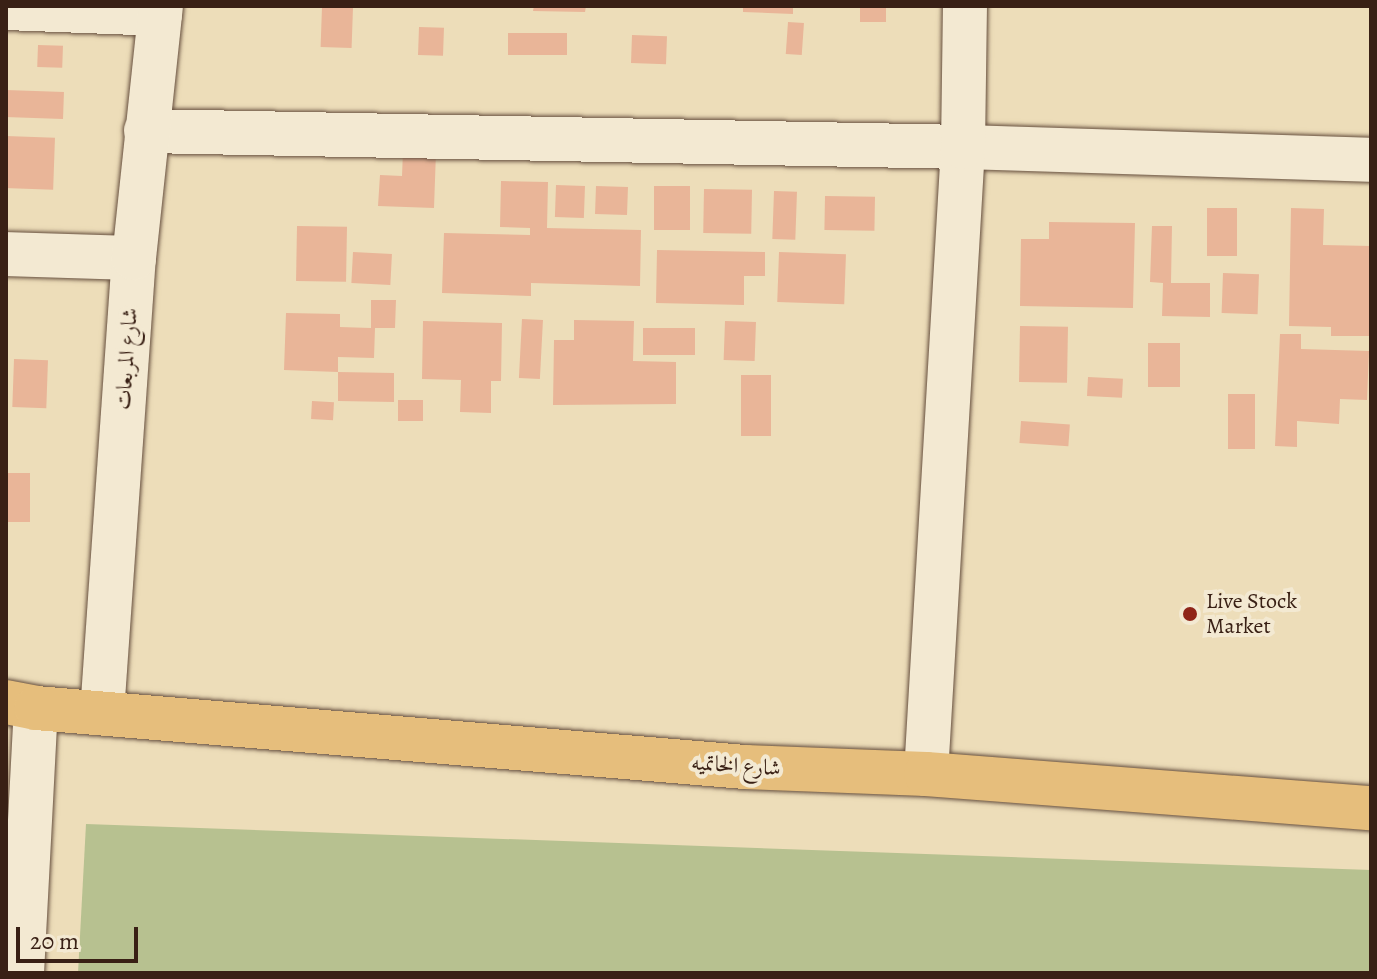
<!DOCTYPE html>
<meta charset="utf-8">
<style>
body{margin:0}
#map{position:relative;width:1377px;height:979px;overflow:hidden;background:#edddb9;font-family:Alegreya,Amiri,serif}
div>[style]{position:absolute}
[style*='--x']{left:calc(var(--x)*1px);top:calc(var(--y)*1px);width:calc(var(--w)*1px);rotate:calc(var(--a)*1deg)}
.green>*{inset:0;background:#b7c190}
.building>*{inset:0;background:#e9b598;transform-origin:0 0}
.roads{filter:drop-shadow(0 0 2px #664f3e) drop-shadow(0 0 2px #664f3e)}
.minor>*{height:44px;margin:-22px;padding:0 22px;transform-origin:22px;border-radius:22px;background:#f3e9d2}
.major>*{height:44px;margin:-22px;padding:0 22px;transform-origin:22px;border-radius:22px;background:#e6be7c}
.dots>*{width:22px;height:22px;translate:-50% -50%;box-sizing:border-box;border:4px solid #f3e9d2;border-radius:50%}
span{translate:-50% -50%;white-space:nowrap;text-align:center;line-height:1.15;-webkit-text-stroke:8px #f3e9d2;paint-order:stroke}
.street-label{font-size:22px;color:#392015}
.poi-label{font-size:22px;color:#392015}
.left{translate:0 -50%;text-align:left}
.frame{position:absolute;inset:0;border:8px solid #392015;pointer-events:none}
.scale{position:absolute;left:16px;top:927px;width:122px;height:36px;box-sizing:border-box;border:4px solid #392015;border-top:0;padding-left:10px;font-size:24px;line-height:28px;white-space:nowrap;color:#392015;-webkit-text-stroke:6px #f3e9d2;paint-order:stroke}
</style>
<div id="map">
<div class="green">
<i style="clip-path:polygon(86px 824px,1371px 870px,1371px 973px,78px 973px)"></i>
</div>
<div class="building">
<i style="clip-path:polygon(534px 6px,586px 6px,585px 12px,533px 11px)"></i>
<i style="clip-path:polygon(743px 6px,793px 6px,793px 14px,743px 12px)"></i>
<i style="left:860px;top:6px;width:26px;height:16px"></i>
<i style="left:322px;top:7px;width:31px;height:40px;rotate:2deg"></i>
<i style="left:788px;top:22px;width:16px;height:32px;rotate:4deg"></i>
<i style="left:419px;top:27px;width:25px;height:28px;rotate:2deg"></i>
<i style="left:508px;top:33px;width:59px;height:22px"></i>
<i style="left:632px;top:35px;width:35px;height:28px;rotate:2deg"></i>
<i style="left:38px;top:45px;width:25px;height:22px;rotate:2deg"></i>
<i style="left:6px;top:90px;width:58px;height:27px;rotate:2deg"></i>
<i style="left:6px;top:136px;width:49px;height:52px;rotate:2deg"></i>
<i style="clip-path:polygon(403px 151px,436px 152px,434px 208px,378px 206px,380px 175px,402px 176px)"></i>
<i style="clip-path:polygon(501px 181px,548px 182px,547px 228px,641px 230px,640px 286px,531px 283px,531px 296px,442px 293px,444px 233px,530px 235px,530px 228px,500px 227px)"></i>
<i style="left:556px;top:185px;width:29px;height:32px;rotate:2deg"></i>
<i style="left:596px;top:186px;width:32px;height:28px;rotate:2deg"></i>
<i style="left:654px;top:186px;width:36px;height:44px"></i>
<i style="left:704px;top:189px;width:48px;height:44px;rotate:1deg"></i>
<i style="left:774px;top:191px;width:23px;height:48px;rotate:2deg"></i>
<i style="left:825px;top:196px;width:50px;height:34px;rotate:1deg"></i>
<i style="left:1207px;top:208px;width:30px;height:48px"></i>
<i style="clip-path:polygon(1291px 208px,1324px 209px,1323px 245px,1371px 246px,1371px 336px,1331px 336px,1331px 327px,1289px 326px)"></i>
<i style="clip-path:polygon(1049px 222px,1135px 223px,1133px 308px,1020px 306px,1021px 239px,1049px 239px)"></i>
<i style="left:297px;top:226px;width:50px;height:55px;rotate:1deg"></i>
<i style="clip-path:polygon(1152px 226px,1172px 226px,1171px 283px,1210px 283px,1210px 317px,1162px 316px,1163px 283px,1150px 282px)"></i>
<i style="clip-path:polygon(657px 250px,765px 252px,765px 276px,744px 276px,744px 305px,656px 303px)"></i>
<i style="left:353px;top:252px;width:39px;height:31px;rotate:3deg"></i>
<i style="left:779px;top:252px;width:67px;height:50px;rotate:2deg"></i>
<i style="left:1223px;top:273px;width:36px;height:40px;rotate:2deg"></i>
<i style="clip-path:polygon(371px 300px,396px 300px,395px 328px,375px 328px,374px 358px,338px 357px,338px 372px,394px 373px,394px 402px,338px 401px,338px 372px,284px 370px,286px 313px,340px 314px,340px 327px,371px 328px)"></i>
<i style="left:522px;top:319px;width:21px;height:59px;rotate:3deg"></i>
<i style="clip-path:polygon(574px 320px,634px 321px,633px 361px,676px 362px,676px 404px,553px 405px,554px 340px,574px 340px)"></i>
<i style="clip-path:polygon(423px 321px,502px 323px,501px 381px,491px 381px,491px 413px,460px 412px,461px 380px,422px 379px)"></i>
<i style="left:725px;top:321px;width:31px;height:39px;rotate:2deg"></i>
<i style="left:1020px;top:326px;width:48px;height:56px;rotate:1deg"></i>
<i style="left:643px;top:328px;width:52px;height:27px"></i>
<i style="clip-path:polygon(1280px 334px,1301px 334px,1301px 349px,1369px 351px,1367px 400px,1340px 399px,1339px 424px,1297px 421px,1297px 447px,1275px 446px)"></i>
<i style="left:1148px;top:343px;width:32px;height:44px"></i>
<i style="left:14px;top:359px;width:34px;height:48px;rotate:2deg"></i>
<i style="left:741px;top:375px;width:30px;height:61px"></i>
<i style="left:1088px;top:377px;width:35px;height:19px;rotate:3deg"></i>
<i style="left:1228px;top:394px;width:27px;height:55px"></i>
<i style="left:398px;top:400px;width:25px;height:21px"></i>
<i style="left:312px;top:401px;width:22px;height:18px;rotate:3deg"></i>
<i style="left:1021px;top:421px;width:49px;height:22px;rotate:4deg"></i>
<i style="left:6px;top:473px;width:24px;height:49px"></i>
</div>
<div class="roads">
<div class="minor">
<i style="--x:6;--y:8;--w:154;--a:2.2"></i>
<i style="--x:146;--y:131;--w:817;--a:1.12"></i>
<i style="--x:963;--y:147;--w:408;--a:1.8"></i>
<i style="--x:6;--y:254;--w:128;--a:1.8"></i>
<i style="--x:102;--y:713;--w:456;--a:-86"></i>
<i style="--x:134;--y:258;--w:253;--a:-83.9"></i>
<i style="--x:926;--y:774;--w:628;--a:-86.62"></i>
<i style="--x:963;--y:147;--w:141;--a:-89.2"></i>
<i style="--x:22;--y:973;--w:265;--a:-87"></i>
</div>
<div class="major">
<i style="--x:6;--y:702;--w:31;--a:11"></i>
<i style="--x:36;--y:708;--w:711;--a:4.76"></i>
<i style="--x:745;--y:767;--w:181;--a:2.2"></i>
<i style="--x:926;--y:774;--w:446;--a:4.4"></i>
</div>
</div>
<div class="dots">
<i style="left:1190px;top:614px;background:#8f2418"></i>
</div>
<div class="street-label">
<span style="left:127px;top:359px;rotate:-86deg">شارع المربعات</span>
<span style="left:736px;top:766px;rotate:4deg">شارع الخاتميه</span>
</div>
<div class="poi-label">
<span class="left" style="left:1206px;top:614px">Live Stock<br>Market</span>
</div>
<div class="frame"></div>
<div class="scale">20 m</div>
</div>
